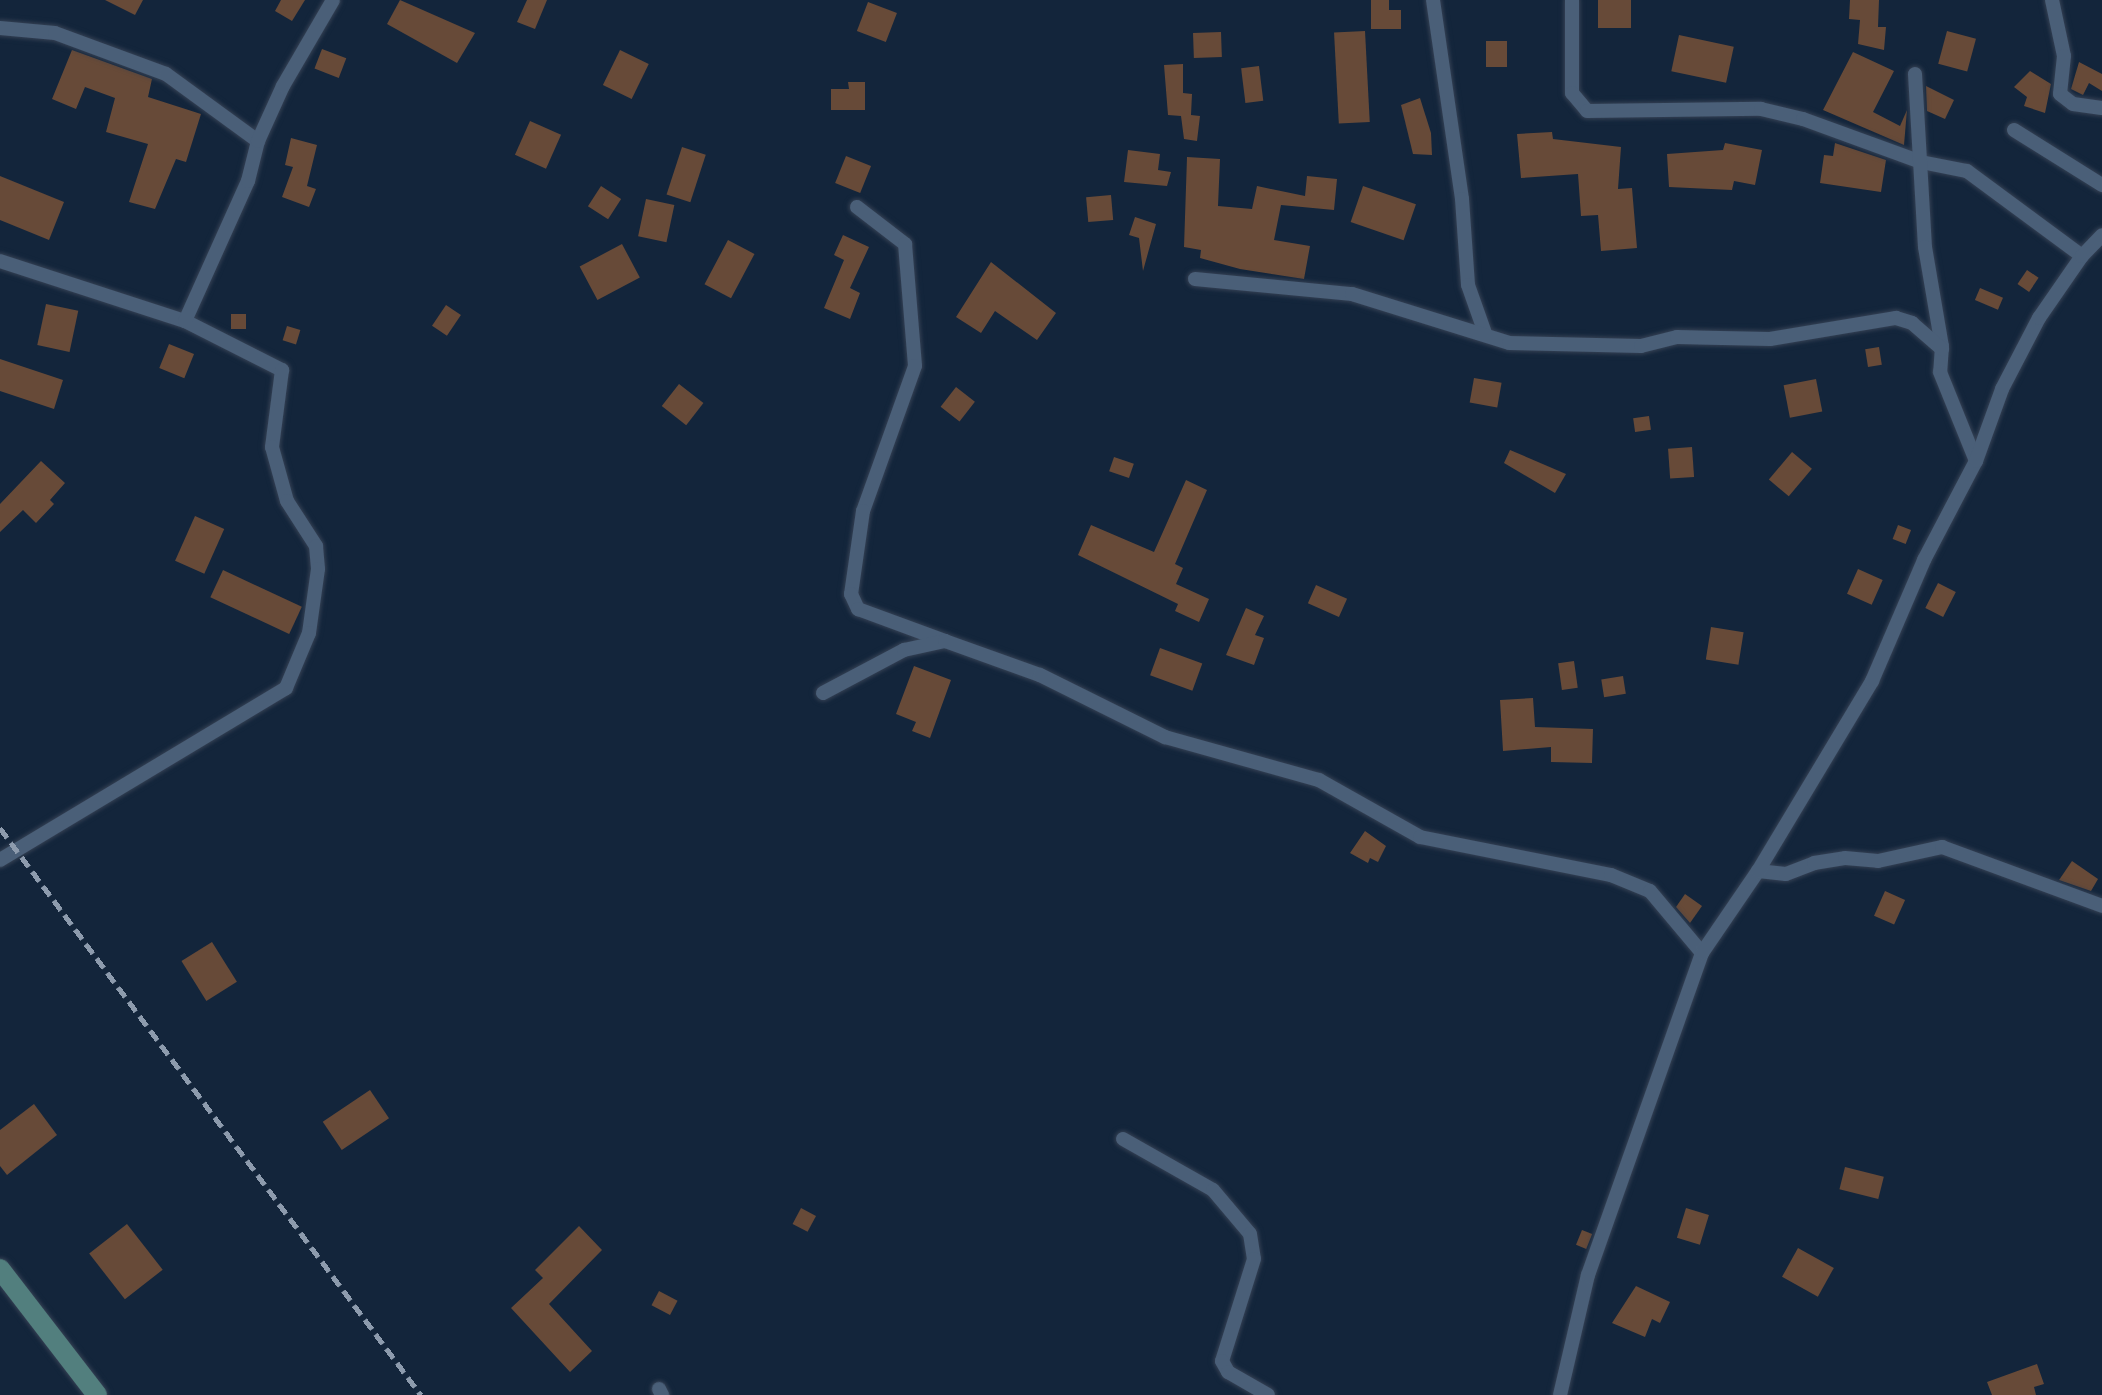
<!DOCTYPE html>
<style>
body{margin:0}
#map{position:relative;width:2102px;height:1395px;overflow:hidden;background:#13253b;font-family:"Fira Sans",sans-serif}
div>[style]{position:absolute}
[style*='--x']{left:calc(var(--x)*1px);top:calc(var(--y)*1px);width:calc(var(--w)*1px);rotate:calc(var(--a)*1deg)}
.building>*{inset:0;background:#674a38;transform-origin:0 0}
.roads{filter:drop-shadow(0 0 2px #354154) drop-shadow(0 0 2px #354154)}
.minor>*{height:14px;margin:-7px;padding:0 7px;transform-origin:7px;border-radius:7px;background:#4a5f78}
.secondary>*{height:20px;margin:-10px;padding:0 10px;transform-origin:10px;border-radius:10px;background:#527f7e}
.rail>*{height:5px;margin-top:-2.5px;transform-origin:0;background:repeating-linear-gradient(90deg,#8d9bad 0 12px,transparent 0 18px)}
span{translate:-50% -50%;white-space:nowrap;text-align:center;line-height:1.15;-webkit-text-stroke:7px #13253b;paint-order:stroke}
</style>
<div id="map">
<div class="building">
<i style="clip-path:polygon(105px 0,143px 0,135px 15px)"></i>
<i style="clip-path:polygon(281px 0,305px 0,292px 21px,275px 11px)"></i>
<i style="clip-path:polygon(400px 0,475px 33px,457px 63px,387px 24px)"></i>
<i style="clip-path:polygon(527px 0,547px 0,535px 29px,517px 22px)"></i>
<i style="clip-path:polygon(1371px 0,1389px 0,1389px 10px,1401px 10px,1401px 29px,1371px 29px)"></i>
<i style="left:1598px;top:0;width:33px;height:28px"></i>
<i style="clip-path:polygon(1850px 0,1879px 0,1878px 27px,1886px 27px,1884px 50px,1858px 44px,1860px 20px,1849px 19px)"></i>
<i style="left:868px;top:2px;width:31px;height:31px;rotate:21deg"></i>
<i style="left:1365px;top:31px;width:91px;height:31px;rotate:87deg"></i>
<i style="left:1947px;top:31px;width:30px;height:34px;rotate:15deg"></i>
<i style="left:1221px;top:32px;width:25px;height:28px;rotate:88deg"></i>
<i style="left:1679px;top:35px;width:56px;height:37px;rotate:12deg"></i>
<i style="left:1486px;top:41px;width:21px;height:26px"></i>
<i style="left:322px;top:49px;width:26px;height:21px;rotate:21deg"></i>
<i style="clip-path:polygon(72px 50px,152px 79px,148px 97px,201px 114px,186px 162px,176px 159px,155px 209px,129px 202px,148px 144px,106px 132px,115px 98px,85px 87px,76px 109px,52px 99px)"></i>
<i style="left:620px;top:50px;width:32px;height:39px;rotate:26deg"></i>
<i style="clip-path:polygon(1853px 52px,1894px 71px,1873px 112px,1900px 126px,1907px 110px,1904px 145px,1823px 110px)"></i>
<i style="clip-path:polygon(2079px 62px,2102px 74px,2102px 91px,2089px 83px,2083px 95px,2071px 89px)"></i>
<i style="clip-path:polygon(1183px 64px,1183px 93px,1192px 94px,1191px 115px,1200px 116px,1197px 141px,1184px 139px,1181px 116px,1168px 115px,1164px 65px)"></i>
<i style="left:1259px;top:66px;width:35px;height:18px;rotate:83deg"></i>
<i style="clip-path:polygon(2030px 71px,2051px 84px,2045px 113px,2024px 106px,2027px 97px,2014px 87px)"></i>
<i style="clip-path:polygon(848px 82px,865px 82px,865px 110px,831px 110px,831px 89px,849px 89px)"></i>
<i style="clip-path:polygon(1926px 86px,1954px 100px,1945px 119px,1927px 111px)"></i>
<i style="clip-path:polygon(1420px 98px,1431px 133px,1432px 155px,1413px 154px,1401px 105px)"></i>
<i style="left:530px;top:121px;width:34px;height:37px;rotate:24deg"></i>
<i style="clip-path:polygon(1552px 132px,1553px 139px,1621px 147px,1618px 189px,1632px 188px,1637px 248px,1601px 251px,1598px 215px,1581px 216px,1578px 174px,1521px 178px,1517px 134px)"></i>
<i style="clip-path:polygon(291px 138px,317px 145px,307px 186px,316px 189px,309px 207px,282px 197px,293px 167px,285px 165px)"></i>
<i style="clip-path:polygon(1725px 143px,1762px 150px,1755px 185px,1734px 181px,1732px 190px,1669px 187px,1667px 154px,1723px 150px)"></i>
<i style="clip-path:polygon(1835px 143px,1886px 160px,1881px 192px,1820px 183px,1824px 155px,1833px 156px)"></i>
<i style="left:682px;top:147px;width:25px;height:50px;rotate:18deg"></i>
<i style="clip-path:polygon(1128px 150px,1160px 154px,1158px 170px,1171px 172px,1167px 186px,1124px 182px)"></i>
<i style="left:846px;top:156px;width:27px;height:29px;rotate:22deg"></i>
<i style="clip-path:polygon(1187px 157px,1220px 159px,1218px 206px,1252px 209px,1257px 186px,1305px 196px,1307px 176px,1337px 179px,1334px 210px,1281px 205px,1274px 240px,1310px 246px,1304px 279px,1240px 269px,1200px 258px,1201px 250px,1184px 247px)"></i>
<i style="clip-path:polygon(0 176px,64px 202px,49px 240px,0 220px)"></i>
<i style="left:601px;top:186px;width:24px;height:24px;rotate:33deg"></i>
<i style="left:1363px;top:186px;width:56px;height:38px;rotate:19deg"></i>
<i style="left:1111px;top:195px;width:25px;height:25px;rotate:85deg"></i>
<i style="left:646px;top:199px;width:29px;height:38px;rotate:12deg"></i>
<i style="clip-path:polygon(1135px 217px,1156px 224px,1143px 271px,1139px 238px,1129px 235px)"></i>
<i style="clip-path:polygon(843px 235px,869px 247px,850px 288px,860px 293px,850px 319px,824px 308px,844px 260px,834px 255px)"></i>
<i style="left:728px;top:240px;width:30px;height:50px;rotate:28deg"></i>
<i style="left:622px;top:244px;width:38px;height:48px;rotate:62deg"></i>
<i style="clip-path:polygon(991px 262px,1056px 313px,1037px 340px,995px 311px,981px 333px,956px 317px)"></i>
<i style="left:2027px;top:270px;width:14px;height:17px;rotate:34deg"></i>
<i style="left:1980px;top:288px;width:25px;height:13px;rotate:23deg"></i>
<i style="left:46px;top:304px;width:33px;height:42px;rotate:12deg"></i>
<i style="left:446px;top:305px;width:18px;height:25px;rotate:34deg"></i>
<i style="left:231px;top:314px;width:15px;height:15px"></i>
<i style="left:287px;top:326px;width:14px;height:15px;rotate:17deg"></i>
<i style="left:169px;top:344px;width:27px;height:26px;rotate:22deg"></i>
<i style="left:1879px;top:347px;width:18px;height:14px;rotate:81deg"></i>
<i style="clip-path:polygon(0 359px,63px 380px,54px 409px,0 391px)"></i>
<i style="left:1474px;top:378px;width:28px;height:25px;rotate:10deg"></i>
<i style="left:1816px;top:379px;width:33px;height:33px;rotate:79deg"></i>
<i style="left:679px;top:384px;width:31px;height:28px;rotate:38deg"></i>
<i style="left:956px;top:387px;width:24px;height:25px;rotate:38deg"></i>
<i style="left:1649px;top:416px;width:14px;height:16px;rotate:82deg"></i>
<i style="left:1692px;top:447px;width:30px;height:24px;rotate:86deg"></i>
<i style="clip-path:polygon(1510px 450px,1566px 474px,1555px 493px,1504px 463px)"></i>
<i style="left:1792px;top:452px;width:26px;height:36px;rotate:40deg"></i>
<i style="left:1114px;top:457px;width:21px;height:15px;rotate:19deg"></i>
<i style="clip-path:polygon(41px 461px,65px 483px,50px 500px,54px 504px,36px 523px,23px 510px,0 532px,0 504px)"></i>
<i style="clip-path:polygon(1186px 480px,1207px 490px,1175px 564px,1183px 568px,1176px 584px,1209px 599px,1199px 622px,1175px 611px,1178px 604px,1078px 555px,1091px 525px,1154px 552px)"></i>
<i style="left:195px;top:516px;width:32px;height:49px;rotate:24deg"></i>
<i style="left:1898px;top:525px;width:14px;height:15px;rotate:21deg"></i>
<i style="left:1858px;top:569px;width:27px;height:27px;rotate:24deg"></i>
<i style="left:223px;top:570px;width:87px;height:30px;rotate:25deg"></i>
<i style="left:1938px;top:583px;width:20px;height:28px;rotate:27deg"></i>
<i style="left:1316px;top:585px;width:34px;height:20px;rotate:24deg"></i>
<i style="clip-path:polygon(1246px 608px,1264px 616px,1255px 635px,1264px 638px,1254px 665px,1226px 655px)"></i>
<i style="left:1711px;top:627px;width:33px;height:33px;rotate:9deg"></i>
<i style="left:1160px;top:648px;width:45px;height:29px;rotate:20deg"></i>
<i style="left:1574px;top:661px;width:27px;height:16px;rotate:82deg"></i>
<i style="clip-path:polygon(914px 666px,951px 680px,930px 738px,912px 731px,916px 722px,896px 714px)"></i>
<i style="left:1623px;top:676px;width:18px;height:22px;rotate:81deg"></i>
<i style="clip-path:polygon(1533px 698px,1535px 727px,1593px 729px,1592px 763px,1551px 762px,1551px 747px,1503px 751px,1500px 700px)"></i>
<i style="clip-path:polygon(1365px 831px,1386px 846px,1378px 862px,1370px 858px,1368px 863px,1350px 853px)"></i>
<i style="clip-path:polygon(2072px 861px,2098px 879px,2091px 891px,2059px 880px)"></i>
<i style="left:1885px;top:891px;width:22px;height:27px;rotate:24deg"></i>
<i style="clip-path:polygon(1685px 894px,1702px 906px,1690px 923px,1676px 907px)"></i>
<i style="left:212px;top:942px;width:47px;height:36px;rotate:58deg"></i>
<i style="left:370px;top:1090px;width:34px;height:57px;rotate:56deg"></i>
<i style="clip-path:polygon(34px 1104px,57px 1135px,7px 1175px,0 1166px,0 1130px)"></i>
<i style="left:1845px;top:1167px;width:40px;height:23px;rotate:14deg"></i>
<i style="left:801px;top:1208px;width:17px;height:18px;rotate:28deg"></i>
<i style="left:1686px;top:1208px;width:24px;height:31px;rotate:17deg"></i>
<i style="left:127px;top:1224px;width:58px;height:48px;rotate:52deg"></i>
<i style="clip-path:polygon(579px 1226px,602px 1250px,549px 1304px,592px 1351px,570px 1372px,511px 1308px,543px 1278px,535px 1270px)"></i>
<i style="left:1582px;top:1230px;width:11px;height:16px;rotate:22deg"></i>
<i style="left:1798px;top:1248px;width:41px;height:33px;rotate:29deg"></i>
<i style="clip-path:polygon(1636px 1286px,1670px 1302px,1660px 1323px,1652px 1319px,1645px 1337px,1612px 1323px)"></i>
<i style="left:659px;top:1291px;width:21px;height:16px;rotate:28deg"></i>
<i style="clip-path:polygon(2037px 1364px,2044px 1384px,2034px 1387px,2036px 1395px,1992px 1395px,1987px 1382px)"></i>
</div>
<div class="roads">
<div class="minor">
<i style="--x:1433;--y:0;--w:201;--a:81.7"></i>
<i style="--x:1462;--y:199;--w:86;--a:86"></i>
<i style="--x:1468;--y:285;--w:51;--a:70.5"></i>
<i style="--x:1572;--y:0;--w:93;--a:90"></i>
<i style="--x:1572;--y:93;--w:23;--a:50"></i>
<i style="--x:1587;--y:111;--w:174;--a:-0.7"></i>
<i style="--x:1761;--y:109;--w:43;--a:13.4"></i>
<i style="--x:1803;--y:119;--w:126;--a:20"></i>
<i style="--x:1921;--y:162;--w:47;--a:11.1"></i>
<i style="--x:1967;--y:171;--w:143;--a:36.5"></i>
<i style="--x:2052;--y:0;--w:57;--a:77.9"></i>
<i style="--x:2064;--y:56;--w:38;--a:96"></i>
<i style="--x:2060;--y:94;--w:16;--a:38"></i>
<i style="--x:2073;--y:104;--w:29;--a:8"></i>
<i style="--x:0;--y:28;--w:55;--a:5.2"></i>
<i style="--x:55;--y:33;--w:118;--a:20.3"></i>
<i style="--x:166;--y:74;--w:114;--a:36.1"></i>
<i style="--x:1915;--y:74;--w:173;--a:86.7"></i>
<i style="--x:1925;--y:247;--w:100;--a:80.3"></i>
<i style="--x:1942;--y:346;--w:26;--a:94"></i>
<i style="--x:1940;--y:372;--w:96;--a:68"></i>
<i style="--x:2014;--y:130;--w:104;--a:32"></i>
<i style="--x:857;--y:207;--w:61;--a:37.6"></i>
<i style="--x:905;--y:244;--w:122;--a:85.3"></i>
<i style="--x:915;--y:366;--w:154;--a:109.7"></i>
<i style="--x:863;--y:511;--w:84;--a:98.2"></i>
<i style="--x:851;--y:594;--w:17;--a:65"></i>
<i style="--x:858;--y:609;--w:93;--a:20.2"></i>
<i style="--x:0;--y:261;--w:194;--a:18"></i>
<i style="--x:185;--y:321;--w:109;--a:26.8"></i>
<i style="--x:282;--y:370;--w:78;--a:97.4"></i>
<i style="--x:272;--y:447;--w:56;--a:74.5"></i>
<i style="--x:287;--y:501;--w:54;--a:57.2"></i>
<i style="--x:316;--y:546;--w:23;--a:85"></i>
<i style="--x:318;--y:569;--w:65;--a:98"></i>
<i style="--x:309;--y:633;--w:60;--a:112.7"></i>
<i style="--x:286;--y:688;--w:334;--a:149"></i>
<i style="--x:1195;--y:279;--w:158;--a:5.5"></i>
<i style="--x:1352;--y:294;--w:164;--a:17.3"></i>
<i style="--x:1509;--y:343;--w:132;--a:1.3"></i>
<i style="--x:1641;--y:346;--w:37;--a:-14"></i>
<i style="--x:1677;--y:337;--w:93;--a:1.2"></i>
<i style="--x:1770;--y:339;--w:128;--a:-9.5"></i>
<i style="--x:1896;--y:318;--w:17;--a:17"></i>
<i style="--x:1912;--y:323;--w:40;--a:41"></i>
<i style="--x:185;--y:321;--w:154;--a:-65.8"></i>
<i style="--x:248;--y:181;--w:41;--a:-76"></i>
<i style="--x:258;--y:141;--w:60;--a:-65.6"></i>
<i style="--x:283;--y:86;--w:99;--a:-59.8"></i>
<i style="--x:823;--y:693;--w:92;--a:-28"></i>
<i style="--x:904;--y:650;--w:42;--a:-12.4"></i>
<i style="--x:945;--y:641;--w:101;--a:19.7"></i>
<i style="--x:1040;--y:675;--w:140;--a:26.4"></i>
<i style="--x:1165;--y:737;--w:160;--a:15.6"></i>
<i style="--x:1319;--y:780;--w:116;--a:29.4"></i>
<i style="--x:1420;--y:837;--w:195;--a:11.3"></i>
<i style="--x:1611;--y:875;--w:42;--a:22.3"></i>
<i style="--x:1650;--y:891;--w:81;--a:50"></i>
<i style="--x:1758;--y:871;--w:28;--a:6"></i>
<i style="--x:1786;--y:874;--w:30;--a:-21"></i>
<i style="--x:1814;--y:863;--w:31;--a:-9"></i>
<i style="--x:1845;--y:858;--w:33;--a:5"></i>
<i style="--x:1878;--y:861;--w:66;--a:-12.3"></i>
<i style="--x:1942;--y:847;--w:171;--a:20.2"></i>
<i style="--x:1123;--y:1139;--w:103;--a:29.5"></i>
<i style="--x:1213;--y:1190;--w:57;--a:49.9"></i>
<i style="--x:1250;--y:1234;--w:25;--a:81"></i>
<i style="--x:1254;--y:1259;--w:107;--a:107.4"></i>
<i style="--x:1222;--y:1361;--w:13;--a:61"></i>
<i style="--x:1228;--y:1372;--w:46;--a:29.9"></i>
<i style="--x:659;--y:1389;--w:7;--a:63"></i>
<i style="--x:1560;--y:1395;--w:123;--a:-76.9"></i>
<i style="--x:1588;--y:1275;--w:342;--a:-70.5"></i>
<i style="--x:1702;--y:953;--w:99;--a:-55.7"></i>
<i style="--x:1758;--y:871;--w:222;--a:-59"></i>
<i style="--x:1872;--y:681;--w:132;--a:-66.7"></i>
<i style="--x:1924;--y:560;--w:112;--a:-62.3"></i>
<i style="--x:1976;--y:461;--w:77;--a:-70.1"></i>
<i style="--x:2002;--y:389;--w:80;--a:-62.5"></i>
<i style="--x:2039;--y:318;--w:75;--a:-55.3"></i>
<i style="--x:2082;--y:256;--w:29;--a:-46"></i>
</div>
<div class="secondary">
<i style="--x:0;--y:1269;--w:159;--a:52.4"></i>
</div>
</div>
<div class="rail">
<i style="--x:0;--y:828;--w:706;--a:53.41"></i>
</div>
</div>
